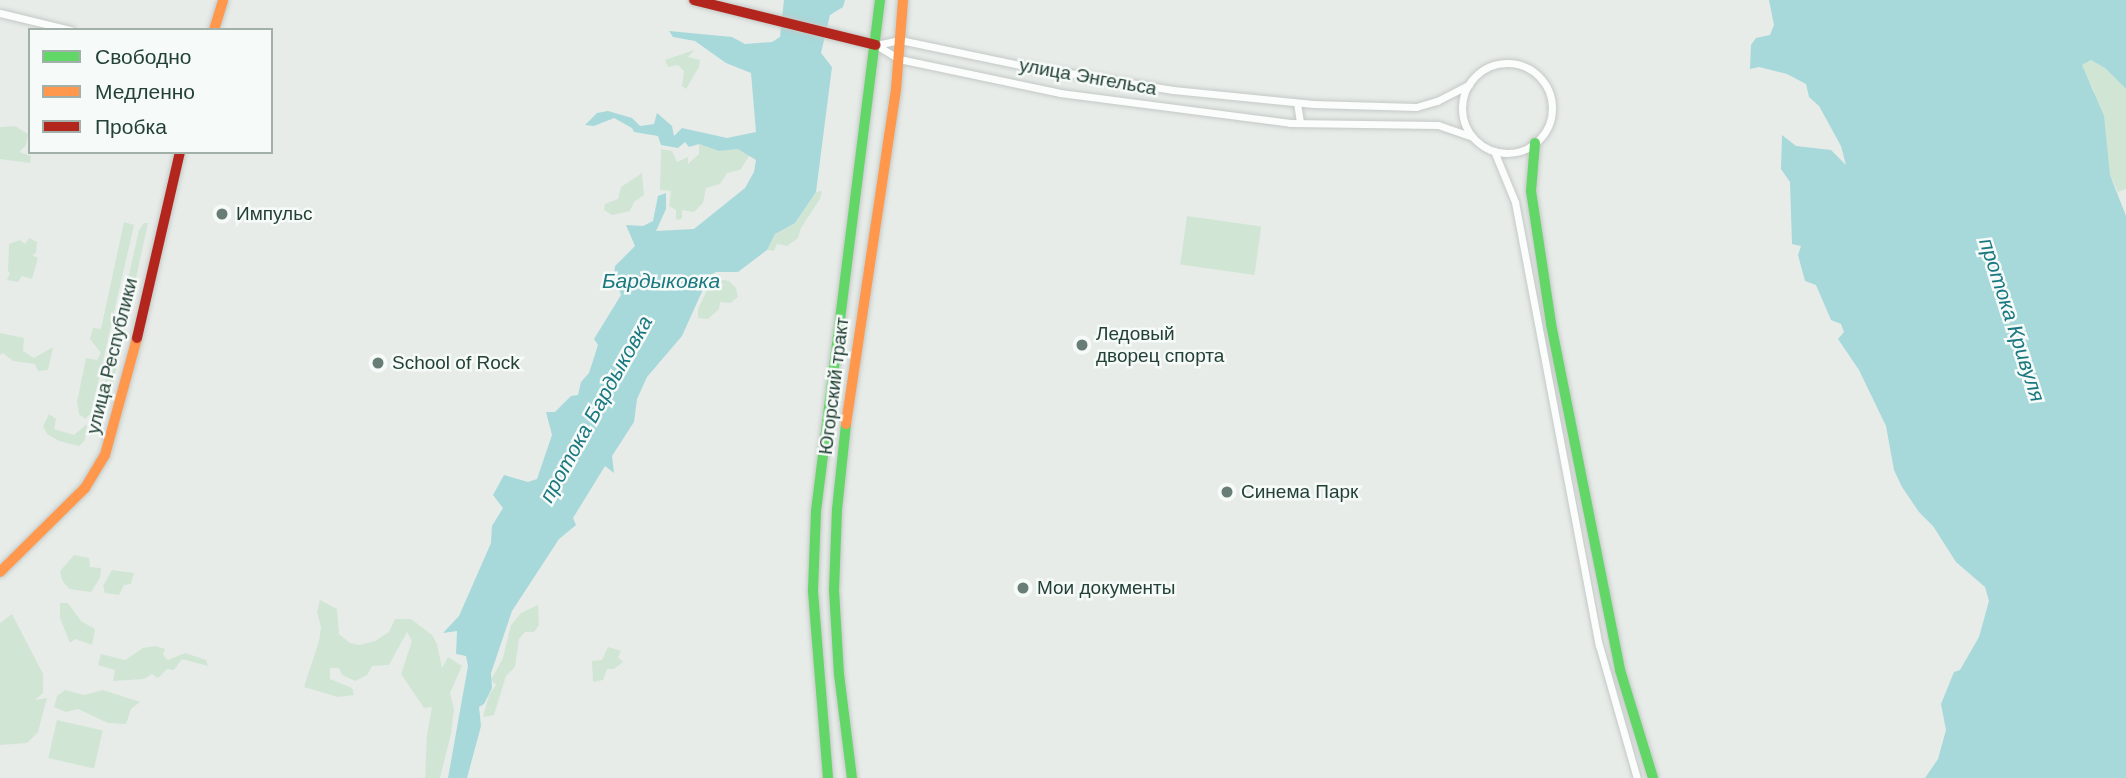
<!DOCTYPE html>
<meta charset="utf-8">
<style>
body{margin:0}
#map{position:relative;width:2126px;height:778px;overflow:hidden;background:#e7ece9;font-family:Arial,sans-serif}
div>[style]{position:absolute}
[style*='--x']{left:calc(var(--x)*1px);top:calc(var(--y)*1px);width:calc(var(--w)*1px);rotate:calc(var(--a)*1deg)}
.green>*{inset:0;background:#d0e5d4;transform-origin:0 0}
.water>*{inset:0;background:#a7d8da}
.roads{filter:drop-shadow(0 0 2px #c4c9c6) drop-shadow(0 0 2px #c4c9c6)}
.street>*{height:7px;margin:-3.5px;padding:0 3.5px;transform-origin:3.5px;border-radius:3.5px;background:#fbfcfc}
.street>.ring{margin:-3.5px;padding:0;box-sizing:content-box;background:none;border:7px solid #fbfcfc;border-radius:50%}
.fast>*{height:10px;margin:-5px;padding:0 5px;transform-origin:5px;border-radius:5px;background:#63d668}
.slow>*{height:10px;margin:-5px;padding:0 5px;transform-origin:5px;border-radius:5px;background:#ff974d}
.jam>*{height:10px;margin:-5px;padding:0 5px;transform-origin:5px;border-radius:5px;background:#b3261e}
.dots>*{width:19px;height:19px;translate:-50% -50%;box-sizing:border-box;border:4px solid #f6faf8;border-radius:50%}
span{translate:-50% -50%;white-space:nowrap;text-align:center;line-height:1.15;-webkit-text-stroke:5px #f6faf8;paint-order:stroke}
.street-label{font-size:19px;color:#234136}
.poi-label{font-size:19px;color:#234136}
.left{translate:0 -50%;text-align:left}
.water-label{font-size:21px;color:#1a7980;font-style:italic}
.legend{position:absolute;left:28px;top:28px;width:245px;height:126px;box-sizing:border-box;background:#f6faf8;border:2px solid #a2b0aa;margin:0;padding:9px 12px;list-style:none;font-size:21px;color:#234136}
.legend li{display:flex;align-items:center;gap:14px;height:35px}
.legend b{width:35px;border:2px solid #a2b0aa}
</style>
<div id="map">
<div class="green">
<i style="clip-path:polygon(694px 50px,688px 57px,700px 60px,699px 67px,686px 89px,682px 86px,684px 71px,678px 65px,668px 67px,665px 60px)"></i>
<i style="clip-path:polygon(2091px 60px,2105px 68px,2126px 89px,2126px 189px,2118px 192px,2110px 175px,2093px 88px,2083px 73px,2082px 65px)"></i>
<i style="clip-path:polygon(15px 126px,28px 134px,26px 145px,19px 152px,31px 156px,30px 163px,0 159px,0 127px)"></i>
<i style="clip-path:polygon(699px 144px,719px 151px,738px 149px,750px 155px,740px 170px,727px 173px,720px 184px,706px 188px,703px 203px,694px 212px,682px 210px,682px 219px,676px 220px,676px 210px,669px 206px,671px 191px,660px 190px,661px 149px,672px 151px,677px 162px,688px 157px,688px 164px,699px 154px)"></i>
<i style="clip-path:polygon(642px 173px,644px 195px,634px 202px,630px 211px,612px 215px,604px 210px,605px 204px,618px 199px,621px 187px)"></i>
<i style="clip-path:polygon(822px 191px,820px 199px,801px 228px,798px 238px,787px 246px,777px 244px,774px 251px,767px 250px,775px 234px,795px 223px,816px 192px)"></i>
<i style="left:1187px;top:216px;width:75px;height:49px;rotate:8deg"></i>
<i style="clip-path:polygon(124px 222px,134px 225px,91px 413px,85px 419px,79px 414px,77px 402px,86px 358px,97px 360px,101px 353px,90px 339px,93px 328px,101px 329px)"></i>
<i style="clip-path:polygon(144px 223px,148px 223px,113px 384px,104px 386px,139px 230px)"></i>
<i style="clip-path:polygon(29px 238px,37px 242px,36px 253px,32px 255px,38px 258px,32px 279px,22px 276px,18px 282px,7px 280px,10px 273px,8px 272px,9px 244px,20px 240px,25px 244px)"></i>
<i style="clip-path:polygon(717px 279px,729px 281px,736px 288px,738px 297px,730px 303px,720px 302px,719px 309px,708px 319px,698px 318px,698px 309px,707px 290px)"></i>
<i style="clip-path:polygon(0 333px,24px 338px,23px 351px,34px 358px,53px 347px,48px 370px,38px 371px,35px 364px,13px 361px,3px 353px,0 355px)"></i>
<i style="clip-path:polygon(49px 414px,56px 419px,54px 429px,74px 435px,87px 424px,85px 440px,79px 446px,59px 441px,47px 434px,43px 426px)"></i>
<i style="clip-path:polygon(74px 555px,89px 558px,90px 567px,101px 568px,100px 578px,91px 592px,69px 589px,62px 580px,60px 571px)"></i>
<i style="clip-path:polygon(112px 570px,134px 573px,131px 584px,124px 585px,119px 595px,105px 593px,103px 586px)"></i>
<i style="clip-path:polygon(320px 600px,337px 609px,339px 634px,350px 643px,359px 645px,375px 641px,389px 632px,395px 619px,411px 619px,432px 635px,437px 644px,442px 668px,448px 657px,462px 666px,450px 693px,454px 709px,451px 734px,440px 778px,425px 778px,427px 735px,432px 707px,424px 708px,401px 674px,412px 641px,407px 632px,389px 665px,372px 666px,367px 675px,355px 681px,342px 675px,339px 668px,330px 668px,330px 679px,352px 688px,354px 695px,338px 697px,304px 687px,319px 641px,321px 627px,317px 612px)"></i>
<i style="clip-path:polygon(60px 603px,68px 603px,81px 621px,95px 629px,92px 645px,75px 639px,70px 643px,60px 618px)"></i>
<i style="clip-path:polygon(538px 605px,539px 625px,534px 632px,525px 632px,519px 639px,515px 667px,506px 676px,494px 715px,483px 717px,489px 695px,496px 685px,491px 680px,503px 658px,511px 625px,521px 613px)"></i>
<i style="clip-path:polygon(12px 614px,43px 674px,43px 693px,35px 700px,47px 698px,38px 732px,27px 743px,0 745px,0 623px)"></i>
<i style="clip-path:polygon(155px 646px,165px 649px,163px 655px,168px 660px,185px 653px,206px 660px,208px 666px,182px 659px,174px 670px,167px 669px,158px 678px,152px 674px,144px 679px,113px 681px,115px 670px,98px 665px,101px 654px,125px 660px,143px 648px)"></i>
<i style="clip-path:polygon(608px 647px,621px 651px,618px 657px,623px 662px,614px 669px,607px 669px,603px 680px,593px 682px,592px 661px,602px 660px)"></i>
<i style="clip-path:polygon(65px 690px,84px 695px,103px 690px,140px 702px,131px 709px,126px 724px,108px 723px,78px 709px,66px 712px,54px 707px,57px 696px)"></i>
<i style="left:57px;top:720px;width:47px;height:39px;rotate:13deg"></i>
</div>
<div class="water">
<i style="clip-path:polygon(784px 0,845px 0,843px 7px,830px 15px,821px 53px,832px 67px,816px 192px,795px 223px,775px 234px,767px 250px,738px 272px,716px 272px,709px 276px,682px 336px,647px 377px,637px 399px,634px 422px,612px 456px,614px 473px,605px 466px,573px 518px,576px 525px,559px 539px,512px 611px,491px 673px,492px 688px,484px 704px,479px 707px,481px 726px,467px 778px,448px 778px,468px 666px,466px 656px,456px 654px,457px 631px,443px 633px,459px 616px,491px 543px,492px 526px,503px 508px,493px 495px,504px 475px,528px 482px,537px 479px,552px 435px,546px 412px,555px 412px,571px 396px,578px 395px,581px 382px,589px 373px,598px 345px,594px 339px,621px 295px,614px 275px,615px 266px,635px 246px,626px 225px,643px 226px,653px 221px,658px 196px,666px 193px,666px 209px,656px 231px,694px 229px,745px 188px,754px 172px,756px 160px,738px 149px,719px 151px,699px 144px,689px 147px,685px 142px,678px 148px,661px 145px,658px 136px,634px 132px,632px 128px,614px 118px,594px 126px,585px 125px,597px 113px,608px 111px,632px 118px,640px 126px,654px 124px,657px 113px,672px 126px,674px 136px,682px 128px,727px 138px,756px 132px,751px 73px,726px 63px,695px 41px,673px 37px,669px 31px,732px 37px,745px 44px,772px 42px,780px 37px)"></i>
<i style="clip-path:polygon(1769px 0,2126px 0,2126px 89px,2105px 68px,2091px 60px,2082px 65px,2104px 116px,2110px 175px,2126px 216px,2126px 778px,1925px 778px,1938px 759px,1946px 730px,1941px 704px,1954px 672px,1960px 670px,1979px 637px,1989px 601px,1985px 587px,1956px 562px,1933px 526px,1919px 512px,1902px 487px,1894px 470px,1886px 426px,1859px 370px,1838px 339px,1844px 332px,1841px 324px,1831px 320px,1816px 285px,1805px 281px,1798px 255px,1801px 246px,1792px 244px,1790px 182px,1781px 169px,1782px 135px,1796px 146px,1831px 150px,1846px 165px,1841px 146px,1819px 106px,1809px 97px,1806px 84px,1787px 74px,1759px 67px,1750px 69px,1751px 45px,1756px 38px,1770px 35px,1774px 25px)"></i>
</div>
<div class="roads">
<div class="street">
<i style="--x:0;--y:13;--w:73;--a:13.5"></i>
<i style="--x:876;--y:45;--w:27;--a:31"></i>
<i style="--x:899;--y:59;--w:165;--a:11.9"></i>
<i style="--x:1060;--y:93;--w:232;--a:7.4"></i>
<i style="--x:1290;--y:123;--w:148;--a:0.8"></i>
<i style="--x:1438;--y:125;--w:36;--a:19"></i>
<i style="--x:876;--y:45;--w:25;--a:-12"></i>
<i style="--x:900;--y:40;--w:123;--a:11.8"></i>
<i style="--x:1020;--y:65;--w:155;--a:9.3"></i>
<i style="--x:1173;--y:90;--w:141;--a:5.7"></i>
<i style="--x:1313;--y:104;--w:103;--a:1.7"></i>
<i style="--x:1416;--y:107;--w:22;--a:-16"></i>
<i style="--x:1437;--y:101;--w:36;--a:-27"></i>
<i class="ring" style="left:1462px;top:63px;width:83px;height:83px"></i>
<i style="--x:1297;--y:103;--w:20;--a:81"></i>
<i style="--x:1494;--y:151;--w:55;--a:67.6"></i>
<i style="--x:1515;--y:202;--w:451;--a:79.3"></i>
<i style="--x:1599;--y:645;--w:138;--a:74.1"></i>
</div>
<div class="fast">
<i style="--x:1535;--y:143;--w:48;--a:94.8"></i>
<i style="--x:1531;--y:191;--w:134;--a:81.4"></i>
<i style="--x:1551;--y:324;--w:353;--a:78.7"></i>
<i style="--x:1620;--y:670;--w:113;--a:73"></i>
<i style="--x:846;--y:424;--w:85;--a:96"></i>
<i style="--x:837;--y:509;--w:81;--a:92.1"></i>
<i style="--x:834;--y:590;--w:84;--a:86.6"></i>
<i style="--x:839;--y:674;--w:105;--a:82.9"></i>
<i style="--x:828;--y:778;--w:189;--a:-94.6"></i>
<i style="--x:813;--y:590;--w:79;--a:-87.8"></i>
<i style="--x:816;--y:511;--w:515;--a:-82.86"></i>
</div>
<div class="slow">
<i style="--x:214;--y:30;--w:31;--a:-73"></i>
<i style="--x:846;--y:424;--w:339;--a:-81.5"></i>
<i style="--x:896;--y:89;--w:89;--a:-85.5"></i>
<i style="--x:0;--y:572;--w:120;--a:-44.7"></i>
<i style="--x:85;--y:488;--w:39;--a:-59"></i>
<i style="--x:105;--y:455;--w:121;--a:-74.7"></i>
</div>
<div class="jam">
<i style="--x:694;--y:0;--w:187;--a:13.9"></i>
<i style="--x:137;--y:338;--w:191;--a:-77"></i>
</div>
</div>
<div class="dots">
<i style="left:222px;top:214px;background:#687d75"></i>
<i style="left:1082px;top:345px;background:#687d75"></i>
<i style="left:378px;top:363px;background:#687d75"></i>
<i style="left:1227px;top:492px;background:#687d75"></i>
<i style="left:1023px;top:588px;background:#687d75"></i>
</div>
<div class="street-label">
<span style="left:1088px;top:77px;rotate:10deg">улица Энгельса</span>
<span style="left:112px;top:356px;rotate:-76deg">улица Республики</span>
<span style="left:834px;top:386px;rotate:-83deg">Югорский тракт</span>
</div>
<div class="poi-label">
<span class="left" style="left:236px;top:214px">Импульс</span>
<span class="left" style="left:1096px;top:345px">Ледовый<br>дворец спорта</span>
<span class="left" style="left:392px;top:363px">School of Rock</span>
<span class="left" style="left:1241px;top:492px">Синема Парк</span>
<span class="left" style="left:1037px;top:588px">Мои документы</span>
</div>
<div class="water-label">
<span style="left:661px;top:281px">Бардыковка</span>
<span style="left:2012px;top:320px;rotate:72deg">протока Кривуля</span>
<span style="left:596px;top:409px;rotate:-61deg">протока Бардыковка</span>
</div>
<ul class="legend">
<li><b style="height:9px;background:#63d668"></b>Свободно</li>
<li><b style="height:9px;background:#ff974d"></b>Медленно</li>
<li><b style="height:9px;background:#b3261e"></b>Пробка</li>
</ul>
</div>
